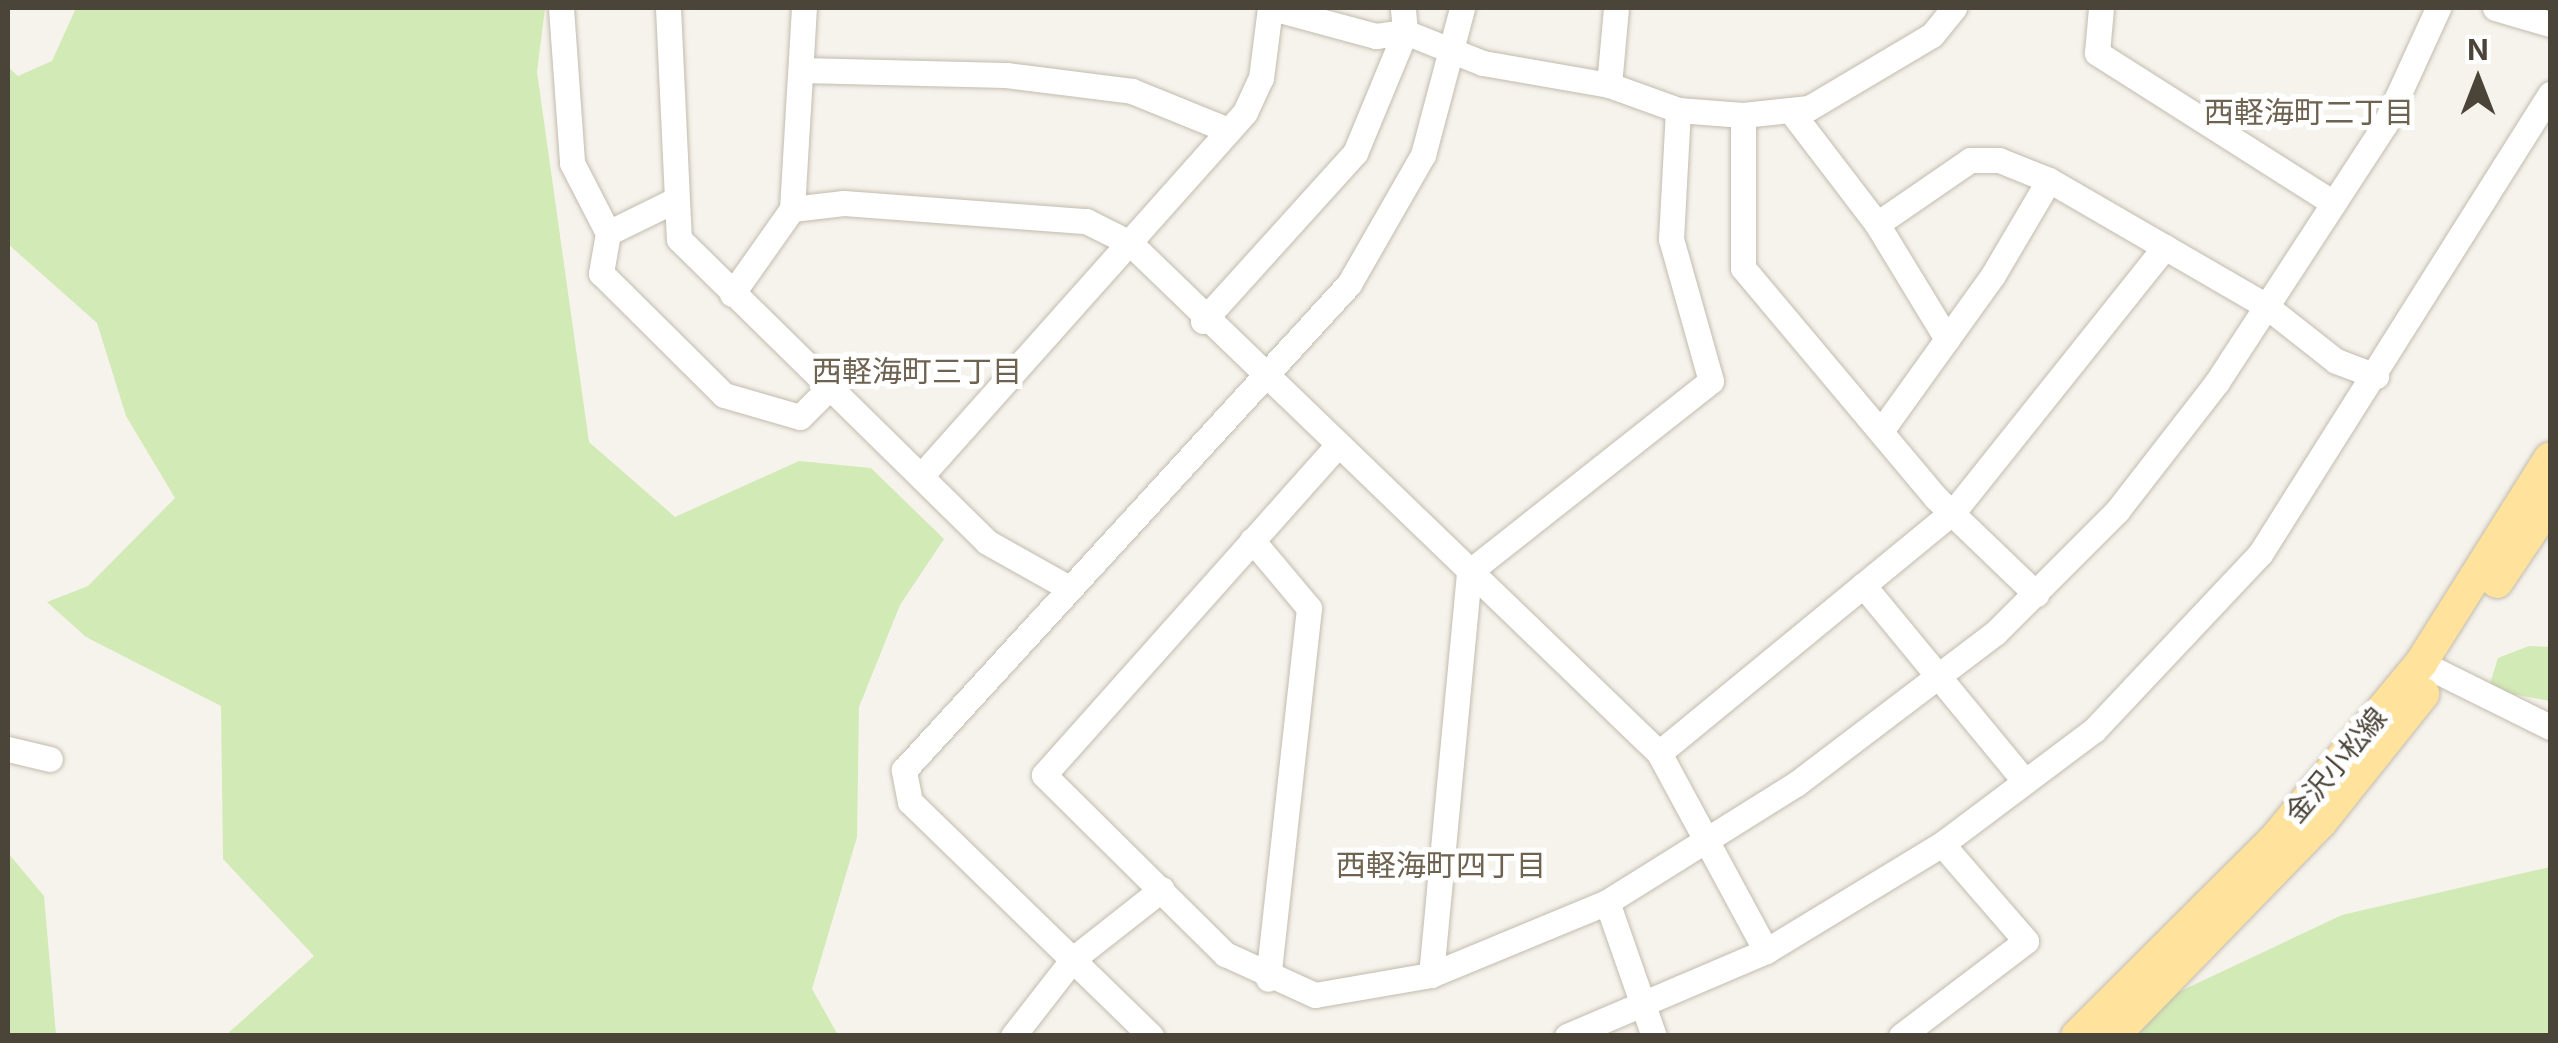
<!DOCTYPE html>
<meta charset="utf-8">
<style>
body{margin:0}
#map{position:relative;width:2558px;height:1043px;overflow:hidden;background:#f6f3ec;font-family:Inter,"Noto Sans JP",sans-serif}
div>[style]{position:absolute}
[style*='--x']{left:calc(var(--x)*1px);top:calc(var(--y)*1px);width:calc(var(--w)*1px);rotate:calc(var(--a)*1deg)}
.green>*{inset:0;background:#d2eab5}
.roads{filter:drop-shadow(0 0 2px #c2bbae) drop-shadow(0 0 2px #c2bbae)}
.minor>*{height:25px;margin:-12.5px;padding:0 12.5px;transform-origin:12.5px;border-radius:12.5px;background:#fff}
.major>*{height:32px;margin:-16px;padding:0 16px;transform-origin:16px;border-radius:16px;background:#ffe39c}
span{translate:-50% -50%;white-space:nowrap;text-align:center;line-height:1.15;-webkit-text-stroke:10px #fff;paint-order:stroke}
.street-label{font-size:28px;color:#4b4439}
.neighbourhood-label{font-size:30px;color:#6e6250}
.frame{position:absolute;inset:0;border:10px solid #4b4439;pointer-events:none}
.north{position:absolute;left:2428px;top:30px;width:100px;height:100px;-webkit-text-stroke:8px #fff;paint-order:stroke;rotate:0deg;font-size:28px;font-weight:700;line-height:40px;text-align:center;color:#4b4439}
.north::after{content:'';display:block;margin:auto;width:35px;height:45px;background:#4b4439;clip-path:polygon(50% 0,100% 100%,50% 72%,0 100%)}
</style>
<div id="map">
<div class="green">
<i style="clip-path:polygon(76px 8px,545px 8px,537px 72px,589px 442px,675px 517px,799px 461px,871px 468px,944px 539px,900px 605px,859px 707px,857px 837px,812px 989px,838px 1035px,226px 1035px,314px 956px,223px 859px,221px 706px,86px 637px,47px 602px,88px 586px,175px 498px,126px 416px,97px 323px,8px 244px,8px 67px,18px 76px,52px 61px)"></i>
<i style="clip-path:polygon(2529px 646px,2550px 647px,2550px 701px,2488px 690px,2498px 658px)"></i>
<i style="clip-path:polygon(8px 853px,44px 896px,56px 1035px,8px 1035px)"></i>
<i style="clip-path:polygon(2550px 867px,2550px 1035px,2085px 1036px,2342px 915px)"></i>
</div>
<div class="roads">
<div class="minor">
<i style="--x:561;--y:8;--w:155;--a:85.9"></i>
<i style="--x:572;--y:163;--w:79;--a:62.8"></i>
<i style="--x:668;--y:8;--w:231;--a:87.3"></i>
<i style="--x:679;--y:239;--w:432;--a:44.5"></i>
<i style="--x:987;--y:542;--w:94;--a:29.3"></i>
<i style="--x:1272;--y:8;--w:108;--a:15.1"></i>
<i style="--x:1376;--y:36;--w:29;--a:-8"></i>
<i style="--x:1405;--y:32;--w:84;--a:21.7"></i>
<i style="--x:1483;--y:63;--w:128;--a:9.9"></i>
<i style="--x:1609;--y:85;--w:73;--a:19.9"></i>
<i style="--x:1678;--y:110;--w:65;--a:4.4"></i>
<i style="--x:1743;--y:115;--w:66;--a:-6.1"></i>
<i style="--x:1809;--y:108;--w:143;--a:-30.7"></i>
<i style="--x:1932;--y:35;--w:35;--a:-51"></i>
<i style="--x:2101;--y:8;--w:45;--a:95.1"></i>
<i style="--x:2097;--y:53;--w:280;--a:32.4"></i>
<i style="--x:2495;--y:8;--w:57;--a:16.2"></i>
<i style="--x:801;--y:70;--w:205;--a:1.4"></i>
<i style="--x:1006;--y:75;--w:127;--a:7.2"></i>
<i style="--x:1132;--y:91;--w:104;--a:22.1"></i>
<i style="--x:1609;--y:85;--w:77;--a:-84.8"></i>
<i style="--x:1793;--y:114;--w:138;--a:52.6"></i>
<i style="--x:1877;--y:224;--w:113;--a:-34.5"></i>
<i style="--x:1970;--y:160;--w:29;--a:0"></i>
<i style="--x:1999;--y:160;--w:54;--a:21.8"></i>
<i style="--x:2049;--y:180;--w:251;--a:30.1"></i>
<i style="--x:2266;--y:306;--w:89;--a:38.2"></i>
<i style="--x:2336;--y:361;--w:43;--a:20.6"></i>
<i style="--x:1743;--y:115;--w:153;--a:90"></i>
<i style="--x:1743;--y:268;--w:300;--a:50"></i>
<i style="--x:1936;--y:498;--w:139;--a:43.8"></i>
<i style="--x:671;--y:202;--w:70;--a:153.8"></i>
<i style="--x:608;--y:233;--w:41;--a:99.9"></i>
<i style="--x:601;--y:273;--w:173;--a:44.8"></i>
<i style="--x:724;--y:395;--w:79;--a:16.1"></i>
<i style="--x:800;--y:417;--w:40;--a:-45"></i>
<i style="--x:792;--y:209;--w:52;--a:-6.6"></i>
<i style="--x:844;--y:203;--w:243;--a:4.3"></i>
<i style="--x:1086;--y:221;--w:49;--a:26.6"></i>
<i style="--x:1130;--y:243;--w:735;--a:43.95"></i>
<i style="--x:1659;--y:753;--w:225;--a:61.6"></i>
<i style="--x:1877;--y:224;--w:135;--a:58.7"></i>
<i style="--x:732;--y:294;--w:104;--a:-54.8"></i>
<i style="--x:792;--y:209;--w:201;--a:-86.6"></i>
<i style="--x:1203;--y:321;--w:227;--a:-47.9"></i>
<i style="--x:1355;--y:153;--w:131;--a:-67.5"></i>
<i style="--x:1405;--y:32;--w:24;--a:-95"></i>
<i style="--x:1881;--y:431;--w:192;--a:-54.3"></i>
<i style="--x:1993;--y:275;--w:110;--a:-59.5"></i>
<i style="--x:1336;--y:447;--w:439;--a:131.7"></i>
<i style="--x:1044;--y:775;--w:255;--a:44.7"></i>
<i style="--x:1225;--y:954;--w:99;--a:24.5"></i>
<i style="--x:1315;--y:995;--w:118;--a:-9.8"></i>
<i style="--x:1431;--y:975;--w:191;--a:-22.5"></i>
<i style="--x:1607;--y:902;--w:223;--a:-32"></i>
<i style="--x:1796;--y:784;--w:250;--a:-37.2"></i>
<i style="--x:1995;--y:633;--w:173;--a:-45"></i>
<i style="--x:2117;--y:511;--w:163;--a:-52.2"></i>
<i style="--x:2217;--y:382;--w:308;--a:-56.9"></i>
<i style="--x:2385;--y:124;--w:128;--a:-65.4"></i>
<i style="--x:921;--y:476;--w:487;--a:-48.3"></i>
<i style="--x:1245;--y:112;--w:38;--a:-65"></i>
<i style="--x:1261;--y:78;--w:71;--a:-82.7"></i>
<i style="--x:1252;--y:540;--w:89;--a:50"></i>
<i style="--x:1309;--y:608;--w:373;--a:96.3"></i>
<i style="--x:1863;--y:585;--w:253;--a:50.5"></i>
<i style="--x:2421;--y:663;--w:144;--a:26.4"></i>
<i style="--x:8;--y:749;--w:43;--a:13.4"></i>
<i style="--x:1659;--y:753;--w:382;--a:-39.4"></i>
<i style="--x:1954;--y:511;--w:338;--a:-51.4"></i>
<i style="--x:1607;--y:902;--w:142;--a:70.7"></i>
<i style="--x:1431;--y:975;--w:405;--a:-84.6"></i>
<i style="--x:1469;--y:572;--w:308;--a:-38.3"></i>
<i style="--x:1711;--y:381;--w:148;--a:-105.7"></i>
<i style="--x:1671;--y:239;--w:129;--a:-86.9"></i>
<i style="--x:1013;--y:1036;--w:98;--a:-52.1"></i>
<i style="--x:1073;--y:959;--w:113;--a:-38.2"></i>
<i style="--x:1151;--y:1036;--w:336;--a:-135.8"></i>
<i style="--x:910;--y:802;--w:33;--a:-101"></i>
<i style="--x:904;--y:770;--w:659;--a:-47.52"></i>
<i style="--x:1349;--y:284;--w:149;--a:-60.2"></i>
<i style="--x:1423;--y:155;--w:152;--a:-75.1"></i>
<i style="--x:1567;--y:1036;--w:216;--a:-23.1"></i>
<i style="--x:1766;--y:951;--w:206;--a:-31.3"></i>
<i style="--x:1942;--y:844;--w:190;--a:-36.9"></i>
<i style="--x:2094;--y:730;--w:242;--a:-46.7"></i>
<i style="--x:2260;--y:554;--w:544;--a:-57.77"></i>
<i style="--x:1901;--y:1036;--w:157;--a:-37.2"></i>
<i style="--x:2026;--y:941;--w:128;--a:-130.9"></i>
</div>
<div class="major">
<i style="--x:2497;--y:582;--w:95;--a:-56.1"></i>
<i style="--x:2077;--y:1036;--w:278;--a:-44.9"></i>
<i style="--x:2274;--y:840;--w:230;--a:-50.3"></i>
<i style="--x:2421;--y:663;--w:242;--a:-57.8"></i>
<i style="--x:2113;--y:1036;--w:298;--a:-45.8"></i>
<i style="--x:2321;--y:822;--w:164;--a:-51.4"></i>
</div>
</div>
<div class="street-label">
<span style="left:2336px;top:765px;rotate:-50deg">金沢小松線</span>
</div>
<div class="neighbourhood-label">
<span style="left:2309px;top:112px">西軽海町二丁目</span>
<span style="left:917px;top:371px">西軽海町三丁目</span>
<span style="left:1441px;top:865px">西軽海町四丁目</span>
</div>
<div class="frame"></div>
<div class="north">N</div>
</div>
